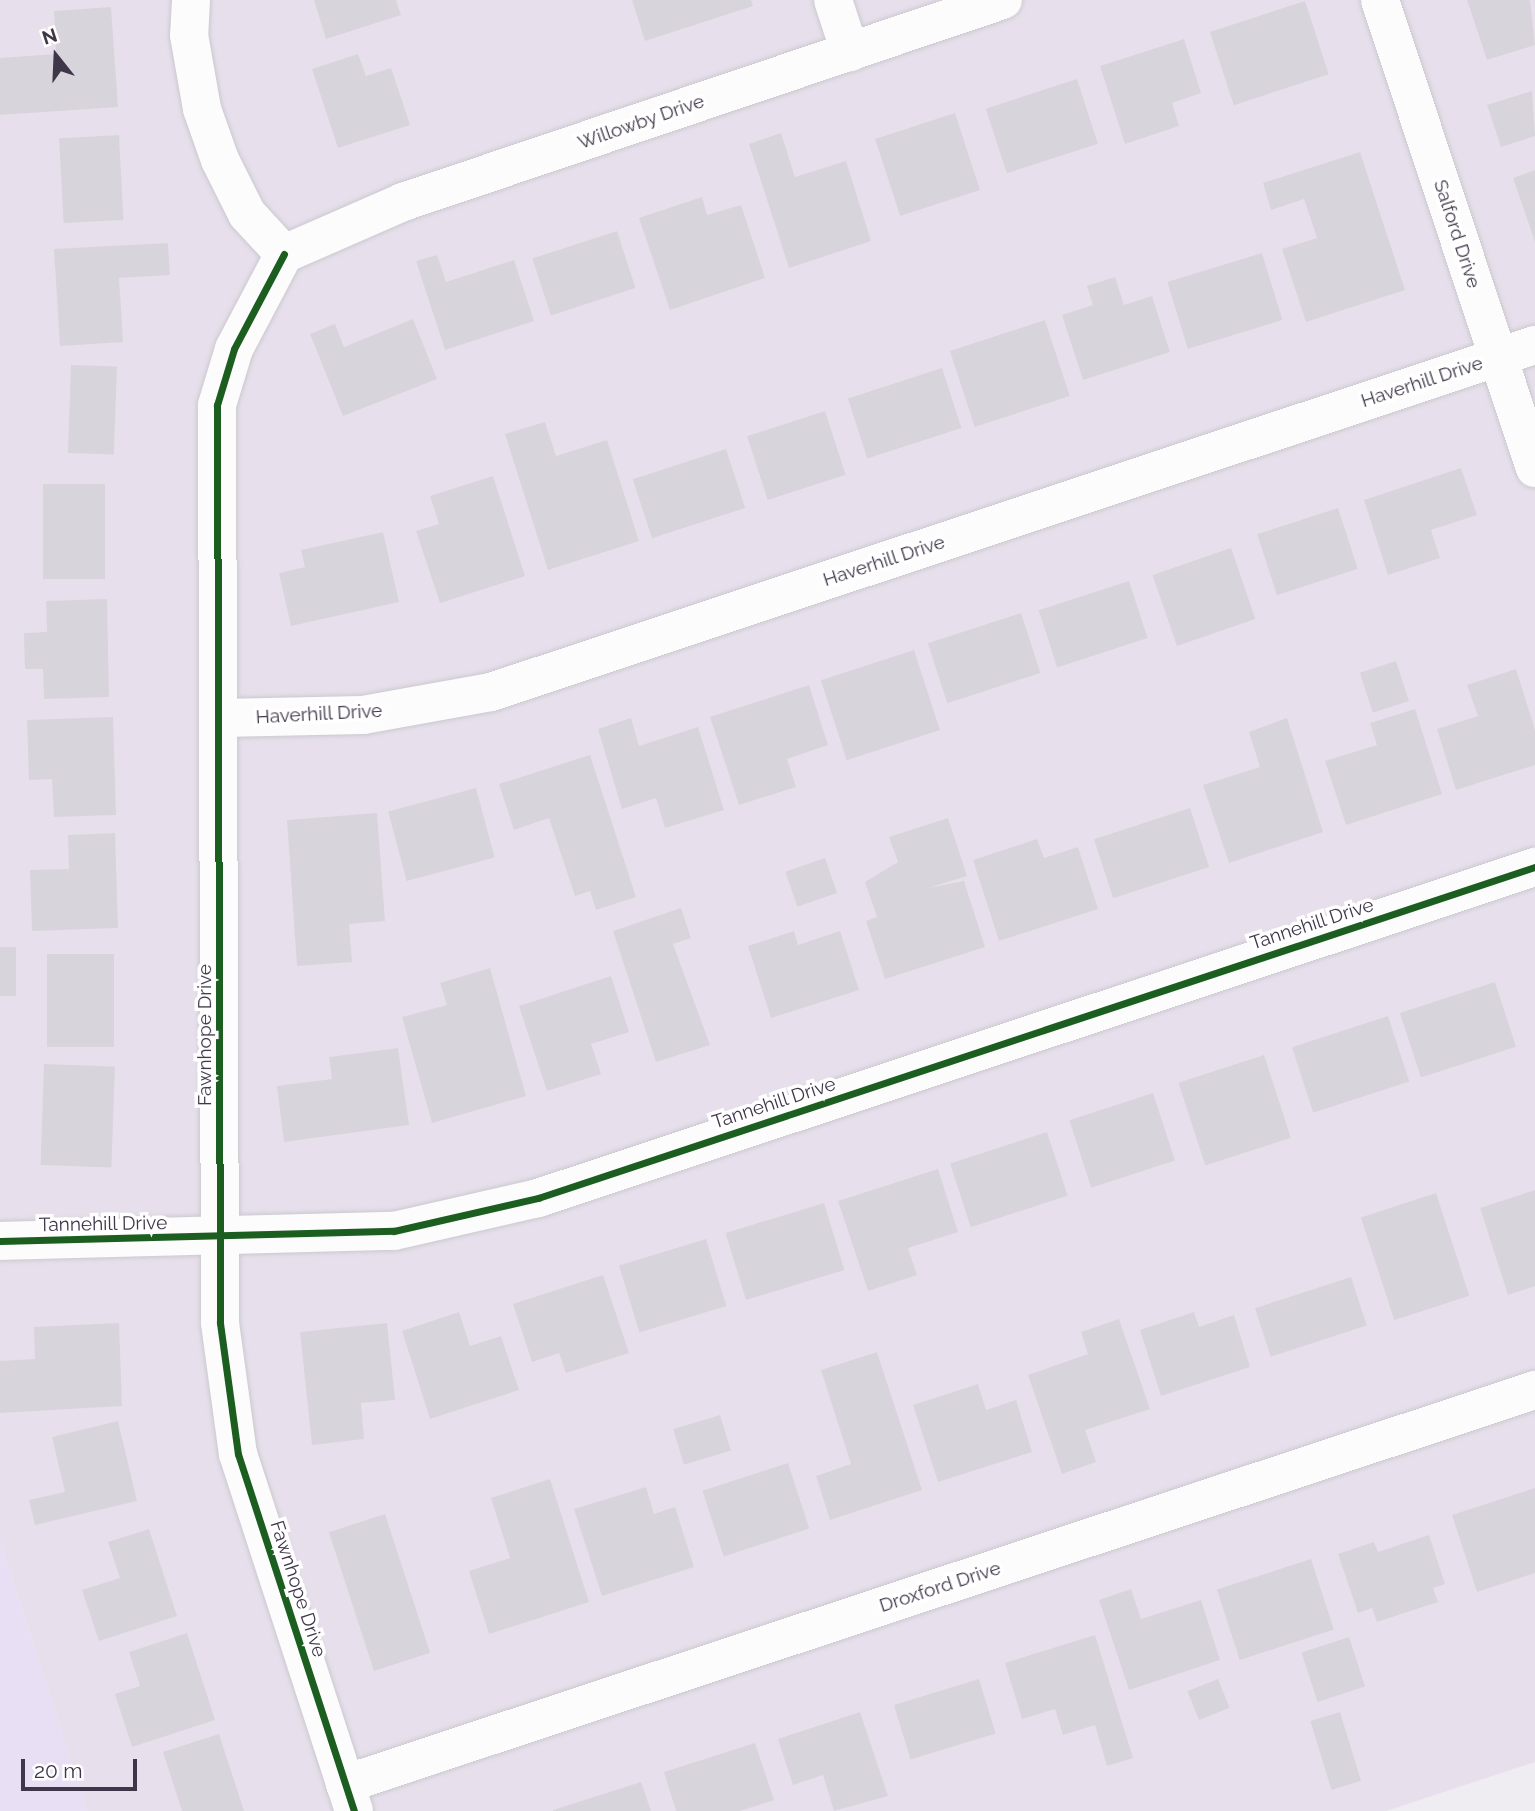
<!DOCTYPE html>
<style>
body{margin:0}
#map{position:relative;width:1535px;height:1811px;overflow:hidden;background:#efecf2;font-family:Raleway,sans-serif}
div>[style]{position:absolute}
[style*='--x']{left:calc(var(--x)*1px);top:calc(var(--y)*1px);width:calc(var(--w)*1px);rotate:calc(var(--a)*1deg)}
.residential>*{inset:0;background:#e7e0ec}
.commercial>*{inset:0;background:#e8dff5}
.building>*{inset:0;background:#d8d4dc;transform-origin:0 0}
.roads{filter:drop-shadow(0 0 2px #cbc8cf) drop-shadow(0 0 2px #cbc8cf)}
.minor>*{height:38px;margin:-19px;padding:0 19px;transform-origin:19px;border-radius:19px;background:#fdfcfd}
.cycleway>*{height:7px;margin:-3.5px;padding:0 3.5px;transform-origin:3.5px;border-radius:3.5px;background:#1b5e20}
span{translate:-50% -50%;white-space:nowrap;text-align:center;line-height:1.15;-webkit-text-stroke:7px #fff;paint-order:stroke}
.street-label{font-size:19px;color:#3f3749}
.north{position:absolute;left:21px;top:21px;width:70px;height:70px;-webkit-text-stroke:5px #fff;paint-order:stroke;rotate:342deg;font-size:19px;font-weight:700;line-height:28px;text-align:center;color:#3f3749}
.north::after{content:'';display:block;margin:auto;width:24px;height:32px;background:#3f3749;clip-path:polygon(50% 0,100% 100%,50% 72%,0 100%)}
.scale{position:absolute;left:21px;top:1759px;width:116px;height:32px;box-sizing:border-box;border:4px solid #3f3749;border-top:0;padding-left:9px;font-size:21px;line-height:24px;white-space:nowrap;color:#3f3749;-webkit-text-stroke:5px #fff;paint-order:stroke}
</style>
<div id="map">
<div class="residential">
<i style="clip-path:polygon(0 0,1535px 0,1535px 1762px,1386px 1811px,87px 1811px,0 1541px)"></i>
</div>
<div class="commercial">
<i style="clip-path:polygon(0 1541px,87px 1811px,0 1811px)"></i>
</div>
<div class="building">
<i style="clip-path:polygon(314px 0,396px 0,401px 15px,326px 39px)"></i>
<i style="clip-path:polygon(632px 0,751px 0,753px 6px,645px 41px)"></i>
<i style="clip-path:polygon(1467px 0,1530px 0,1535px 45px,1487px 60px)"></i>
<i style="left:1305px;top:1px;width:77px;height:100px;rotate:72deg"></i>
<i style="clip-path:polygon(111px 7px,118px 107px,0 115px,0 58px,56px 54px,54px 11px)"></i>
<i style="clip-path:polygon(1184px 39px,1201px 93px,1172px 103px,1179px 126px,1125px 144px,1100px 66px)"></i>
<i style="clip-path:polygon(358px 54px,366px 76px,391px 68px,410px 125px,338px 148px,312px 69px)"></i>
<i style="left:1077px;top:79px;width:68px;height:96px;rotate:72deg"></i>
<i style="clip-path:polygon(1532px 91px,1535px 136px,1501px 147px,1487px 105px)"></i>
<i style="left:955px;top:113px;width:81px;height:84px;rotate:72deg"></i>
<i style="clip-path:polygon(781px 133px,795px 177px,846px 161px,871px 241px,789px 268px,749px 144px)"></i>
<i style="left:119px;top:135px;width:85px;height:60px;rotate:87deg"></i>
<i style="clip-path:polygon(1360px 152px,1405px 290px,1306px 322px,1282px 249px,1317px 238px,1304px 199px,1271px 210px,1263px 183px)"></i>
<i style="clip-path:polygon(1535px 170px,1535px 242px,1513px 178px)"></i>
<i style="clip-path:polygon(702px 197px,707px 215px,741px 205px,765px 278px,670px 310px,639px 218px)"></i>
<i style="left:617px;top:231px;width:60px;height:89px;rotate:72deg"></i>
<i style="clip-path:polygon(168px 243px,170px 275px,119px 278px,123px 342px,60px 346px,54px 249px)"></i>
<i style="left:1262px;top:253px;width:70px;height:99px;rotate:73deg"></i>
<i style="clip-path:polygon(437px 255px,446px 282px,514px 260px,534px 321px,445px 350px,416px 261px)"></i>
<i style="clip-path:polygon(1115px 277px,1124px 305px,1152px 296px,1170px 352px,1083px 380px,1062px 315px,1093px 305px,1087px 286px)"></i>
<i style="clip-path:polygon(413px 319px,437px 379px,343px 416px,310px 334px,335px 324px,344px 347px)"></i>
<i style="left:1045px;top:320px;width:80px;height:100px;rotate:72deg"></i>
<i style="left:71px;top:365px;width:46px;height:88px;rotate:2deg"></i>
<i style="left:942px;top:368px;width:63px;height:99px;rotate:72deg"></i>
<i style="left:825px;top:411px;width:67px;height:82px;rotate:72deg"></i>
<i style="clip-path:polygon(545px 422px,556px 456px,607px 440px,639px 541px,548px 570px,505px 434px)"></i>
<i style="left:726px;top:449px;width:62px;height:98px;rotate:72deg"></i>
<i style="clip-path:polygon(1461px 468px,1477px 515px,1431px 530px,1440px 558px,1388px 575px,1364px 500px)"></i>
<i style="clip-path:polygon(493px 476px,525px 576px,440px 603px,416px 531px,439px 524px,430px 496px)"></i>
<i style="left:43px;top:484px;width:62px;height:95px"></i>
<i style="left:1338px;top:508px;width:64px;height:85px;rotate:72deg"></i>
<i style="clip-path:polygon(383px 532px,399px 602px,291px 626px,279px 573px,305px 567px,301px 550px)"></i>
<i style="left:1231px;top:548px;width:75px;height:83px;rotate:71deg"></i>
<i style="left:1129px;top:581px;width:60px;height:95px;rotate:72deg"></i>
<i style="clip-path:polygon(107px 599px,109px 697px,44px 699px,43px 669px,25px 669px,24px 633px,47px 632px,46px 601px)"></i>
<i style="left:1021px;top:613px;width:63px;height:98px;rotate:72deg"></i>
<i style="left:914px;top:650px;width:84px;height:98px;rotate:72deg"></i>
<i style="left:1396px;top:661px;width:42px;height:38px;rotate:72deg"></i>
<i style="clip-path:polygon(1516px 669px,1535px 730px,1535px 765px,1456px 790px,1437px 729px,1478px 716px,1467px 685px)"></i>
<i style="clip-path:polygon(809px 685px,828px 745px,787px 759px,796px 787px,739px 805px,710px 717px)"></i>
<i style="clip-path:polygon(1415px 709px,1442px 794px,1346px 825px,1325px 761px,1377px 745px,1370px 723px)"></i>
<i style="clip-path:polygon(113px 717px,116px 815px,54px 817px,52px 779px,29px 780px,27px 720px)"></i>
<i style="clip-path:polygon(631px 718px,639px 746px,698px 727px,724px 810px,665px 828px,656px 798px,622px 809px,598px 729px)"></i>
<i style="clip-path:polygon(1287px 718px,1323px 832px,1229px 863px,1203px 785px,1260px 767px,1249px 732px)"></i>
<i style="clip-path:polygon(590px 755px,636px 897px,596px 910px,590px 891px,575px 896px,549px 818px,514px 830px,499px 784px)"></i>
<i style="left:476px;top:788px;width:72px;height:91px;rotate:75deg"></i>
<i style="left:1190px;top:808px;width:62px;height:101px;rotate:72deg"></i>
<i style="clip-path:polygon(377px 813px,385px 921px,349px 924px,352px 962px,297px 966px,287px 820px)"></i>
<i style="clip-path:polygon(948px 818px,967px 876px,928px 888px,964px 881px,985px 947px,885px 979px,866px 921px,877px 917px,865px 882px,898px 862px,889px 837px)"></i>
<i style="clip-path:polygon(115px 833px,118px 928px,32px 931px,30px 870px,69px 869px,68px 835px)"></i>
<i style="clip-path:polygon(1037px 839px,1044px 858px,1078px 847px,1098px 909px,999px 941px,973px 860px)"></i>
<i style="left:825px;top:858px;width:37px;height:42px;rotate:71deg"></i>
<i style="clip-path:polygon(681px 908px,691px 938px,673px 944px,710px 1045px,656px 1062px,613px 931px)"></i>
<i style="clip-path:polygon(794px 931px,798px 945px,840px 931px,859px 990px,771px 1018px,748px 946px)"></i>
<i style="left:0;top:947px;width:16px;height:49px"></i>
<i style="left:47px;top:954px;width:67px;height:93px"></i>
<i style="clip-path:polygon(490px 968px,526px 1096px,432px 1123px,402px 1017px,447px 1005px,440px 983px)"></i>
<i style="clip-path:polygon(611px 976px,629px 1032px,591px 1044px,601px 1074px,547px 1091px,519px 1006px)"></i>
<i style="left:1495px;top:982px;width:68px;height:100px;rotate:72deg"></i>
<i style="left:1388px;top:1016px;width:69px;height:101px;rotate:72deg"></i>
<i style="clip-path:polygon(398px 1048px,409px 1125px,284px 1142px,277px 1086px,332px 1079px,329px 1057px)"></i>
<i style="left:1264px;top:1055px;width:87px;height:90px;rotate:72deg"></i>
<i style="left:44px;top:1064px;width:71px;height:101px;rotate:2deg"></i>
<i style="left:1153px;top:1093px;width:71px;height:88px;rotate:72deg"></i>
<i style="left:1047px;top:1132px;width:67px;height:102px;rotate:72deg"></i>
<i style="clip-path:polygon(938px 1169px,958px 1232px,908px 1248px,917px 1275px,868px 1291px,838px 1201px)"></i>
<i style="clip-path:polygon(1535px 1190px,1535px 1286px,1508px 1295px,1480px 1208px)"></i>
<i style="left:1436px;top:1193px;width:108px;height:79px;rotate:72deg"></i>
<i style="left:824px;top:1203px;width:70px;height:103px;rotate:73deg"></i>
<i style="left:706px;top:1239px;width:70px;height:91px;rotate:73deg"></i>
<i style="clip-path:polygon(603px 1275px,629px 1353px,566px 1373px,559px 1353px,532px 1362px,513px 1304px)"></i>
<i style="left:1351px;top:1277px;width:51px;height:101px;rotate:72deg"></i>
<i style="clip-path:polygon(459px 1312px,470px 1346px,501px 1336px,519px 1390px,430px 1419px,402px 1331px)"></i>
<i style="clip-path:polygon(1194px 1312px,1199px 1327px,1234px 1315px,1250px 1367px,1161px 1396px,1140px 1330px)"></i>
<i style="clip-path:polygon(1119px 1319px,1150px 1409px,1085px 1430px,1096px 1462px,1062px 1474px,1028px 1375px,1088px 1354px,1081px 1332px)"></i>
<i style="clip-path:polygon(119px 1323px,122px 1406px,0 1413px,0 1361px,35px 1359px,34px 1327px)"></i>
<i style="clip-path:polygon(387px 1323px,395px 1400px,361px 1403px,364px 1439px,312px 1445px,300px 1332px)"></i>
<i style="clip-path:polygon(877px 1352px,922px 1490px,830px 1520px,816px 1476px,851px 1464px,821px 1370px)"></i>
<i style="clip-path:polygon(978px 1384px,986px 1410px,1016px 1400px,1032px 1452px,938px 1482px,913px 1405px)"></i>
<i style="left:720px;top:1415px;width:37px;height:49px;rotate:73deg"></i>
<i style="clip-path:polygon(118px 1421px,137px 1501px,35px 1525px,29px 1500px,65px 1492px,52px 1437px)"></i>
<i style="left:788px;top:1463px;width:69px;height:90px;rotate:72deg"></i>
<i style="clip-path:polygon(550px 1479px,589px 1602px,489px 1634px,469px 1571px,510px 1558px,491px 1498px)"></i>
<i style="clip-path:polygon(646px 1487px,654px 1514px,675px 1507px,694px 1567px,602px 1596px,574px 1509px)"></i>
<i style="clip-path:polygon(1535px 1488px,1535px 1573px,1477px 1592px,1452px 1515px)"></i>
<i style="left:385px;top:1514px;width:146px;height:59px;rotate:72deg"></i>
<i style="clip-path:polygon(149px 1529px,177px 1616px,99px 1641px,82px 1590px,120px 1578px,108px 1542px)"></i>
<i style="clip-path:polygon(1429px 1535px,1445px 1584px,1433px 1588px,1438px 1602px,1377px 1622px,1372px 1608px,1358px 1613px,1338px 1554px,1374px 1542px,1378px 1552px)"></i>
<i style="left:1311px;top:1559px;width:74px;height:99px;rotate:72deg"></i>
<i style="clip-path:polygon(1131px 1589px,1141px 1619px,1201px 1600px,1220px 1660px,1129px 1690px,1099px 1600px)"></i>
<i style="clip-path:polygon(187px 1633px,215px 1720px,132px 1747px,115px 1694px,140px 1686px,129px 1652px)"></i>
<i style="clip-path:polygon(1095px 1635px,1133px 1758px,1107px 1766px,1095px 1725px,1063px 1735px,1055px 1709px,1022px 1719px,1005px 1663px)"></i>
<i style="left:1349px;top:1637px;width:52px;height:50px;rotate:72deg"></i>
<i style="left:979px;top:1679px;width:57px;height:89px;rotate:73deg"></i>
<i style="left:1218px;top:1679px;width:31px;height:33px;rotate:68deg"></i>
<i style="clip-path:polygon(860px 1712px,888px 1796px,834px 1811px,823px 1775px,793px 1785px,778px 1739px)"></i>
<i style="left:1340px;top:1712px;width:72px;height:31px;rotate:73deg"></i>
<i style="clip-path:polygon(219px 1734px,244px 1811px,182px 1811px,163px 1752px)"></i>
<i style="clip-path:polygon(755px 1743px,774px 1800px,740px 1811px,676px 1811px,664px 1772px)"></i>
<i style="clip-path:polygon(641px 1782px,651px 1811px,553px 1811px,553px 1810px)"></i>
</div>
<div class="roads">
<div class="minor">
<i style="--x:191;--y:0;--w:35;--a:93"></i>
<i style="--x:189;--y:35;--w:75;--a:80"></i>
<i style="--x:202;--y:109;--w:54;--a:70.6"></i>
<i style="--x:220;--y:160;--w:60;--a:63.4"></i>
<i style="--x:247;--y:214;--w:54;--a:47.2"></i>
<i style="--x:833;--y:0;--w:55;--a:71.9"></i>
<i style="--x:1380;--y:0;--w:493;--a:71.7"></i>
<i style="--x:284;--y:254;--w:107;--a:117.8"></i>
<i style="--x:234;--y:349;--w:59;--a:106.9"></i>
<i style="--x:217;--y:405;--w:918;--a:89.81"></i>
<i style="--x:220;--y:1323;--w:132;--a:82.2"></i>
<i style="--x:238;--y:1454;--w:375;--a:72"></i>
<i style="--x:284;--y:254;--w:130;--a:-23.6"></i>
<i style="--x:403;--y:202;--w:633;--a:-18.61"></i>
<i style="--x:221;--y:718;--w:142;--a:-1.2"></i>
<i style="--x:363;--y:715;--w:130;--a:-10.2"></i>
<i style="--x:491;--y:692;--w:1100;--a:-18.39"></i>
<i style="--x:0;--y:1241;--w:394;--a:-1.5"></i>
<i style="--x:394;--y:1231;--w:148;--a:-12.9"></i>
<i style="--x:538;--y:1198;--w:1051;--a:-18.37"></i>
<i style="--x:345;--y:1784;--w:1254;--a:-18.32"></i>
</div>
</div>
<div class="cycleway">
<i style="--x:284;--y:254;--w:107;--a:117.8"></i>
<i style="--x:234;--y:349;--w:59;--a:106.9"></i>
<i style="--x:217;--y:405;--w:918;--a:89.81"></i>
<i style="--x:220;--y:1323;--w:132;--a:82.2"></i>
<i style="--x:238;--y:1454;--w:375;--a:72"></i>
<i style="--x:0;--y:1241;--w:394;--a:-1.5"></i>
<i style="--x:394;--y:1231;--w:148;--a:-12.9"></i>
<i style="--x:538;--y:1198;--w:1051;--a:-18.37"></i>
</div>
<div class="street-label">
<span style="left:641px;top:122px;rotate:-19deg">Willowby Drive</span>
<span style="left:1457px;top:234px;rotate:72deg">Salford Drive</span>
<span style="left:1422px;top:382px;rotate:-18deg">Haverhill Drive</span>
<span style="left:884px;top:561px;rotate:-18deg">Haverhill Drive</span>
<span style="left:319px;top:714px;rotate:-3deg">Haverhill Drive</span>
<span style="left:1312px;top:924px;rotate:-18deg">Tannehill Drive</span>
<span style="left:205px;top:1035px;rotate:-90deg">Fawnhope Drive</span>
<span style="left:774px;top:1103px;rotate:-18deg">Tannehill Drive</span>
<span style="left:103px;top:1224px;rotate:-1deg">Tannehill Drive</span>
<span style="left:940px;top:1587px;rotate:-18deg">Droxford Drive</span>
<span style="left:298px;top:1589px;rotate:72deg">Fawnhope Drive</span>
</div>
<div class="north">N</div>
<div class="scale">20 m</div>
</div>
